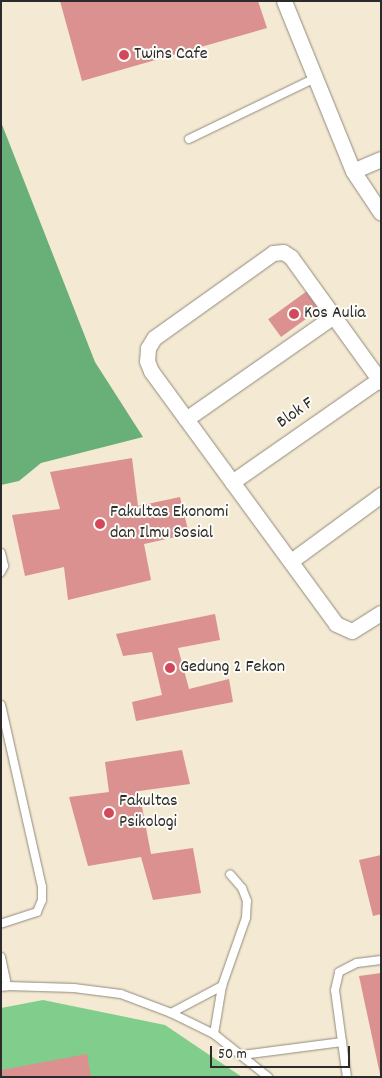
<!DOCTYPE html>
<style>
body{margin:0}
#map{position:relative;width:382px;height:1078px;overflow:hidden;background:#f4e9d2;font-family:Dekko,sans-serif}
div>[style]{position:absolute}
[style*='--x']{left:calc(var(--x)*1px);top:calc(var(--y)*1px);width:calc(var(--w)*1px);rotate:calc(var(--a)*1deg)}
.green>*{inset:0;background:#80cd8c}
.forest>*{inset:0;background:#68b078}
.building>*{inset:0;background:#da9190;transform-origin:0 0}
.roads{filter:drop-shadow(0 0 1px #908a7e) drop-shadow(0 0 1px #908a7e)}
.service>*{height:8px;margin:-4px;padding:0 4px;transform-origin:4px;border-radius:4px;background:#fff}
.minor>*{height:15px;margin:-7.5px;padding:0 7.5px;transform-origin:7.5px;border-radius:7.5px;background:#fff}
.dots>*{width:14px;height:14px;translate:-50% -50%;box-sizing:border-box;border:2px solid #fdfcf7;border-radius:50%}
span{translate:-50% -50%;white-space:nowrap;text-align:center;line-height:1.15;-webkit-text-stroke:4px #fdfcf7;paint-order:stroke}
.poi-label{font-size:18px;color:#2b2b2b}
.left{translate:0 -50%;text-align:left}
.street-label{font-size:18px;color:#2b2b2b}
.frame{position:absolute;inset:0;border:2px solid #2b2b2b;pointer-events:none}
.scale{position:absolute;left:210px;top:1046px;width:140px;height:22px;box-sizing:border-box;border:2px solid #2b2b2b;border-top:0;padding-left:6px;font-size:15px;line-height:18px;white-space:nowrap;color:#2b2b2b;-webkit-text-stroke:4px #fdfcf7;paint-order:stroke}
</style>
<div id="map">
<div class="green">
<i style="clip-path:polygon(43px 1000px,165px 1025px,242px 1077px,1px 1077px,1px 1008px)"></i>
</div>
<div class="forest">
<i style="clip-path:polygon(1px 122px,95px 362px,143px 437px,41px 463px,19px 481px,1px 485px)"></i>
</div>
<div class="building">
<i style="clip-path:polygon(60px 1px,258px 1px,267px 28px,82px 81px)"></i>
<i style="left:307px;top:291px;width:22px;height:48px;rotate:54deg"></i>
<i style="clip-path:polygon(132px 458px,138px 506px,180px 497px,189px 534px,144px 544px,151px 580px,68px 600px,64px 567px,25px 576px,12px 515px,60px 509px,50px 472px)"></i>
<i style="clip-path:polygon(215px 614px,220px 640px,178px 648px,189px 689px,229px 679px,233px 702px,136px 721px,132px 702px,162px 695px,152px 652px,123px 656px,116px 634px)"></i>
<i style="clip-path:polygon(182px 750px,190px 784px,139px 791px,151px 854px,193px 848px,201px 893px,153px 900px,141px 857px,88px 866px,69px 797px,109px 792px,105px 762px)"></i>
<i style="clip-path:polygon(381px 855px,381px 914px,373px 916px,359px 860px)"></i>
<i style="clip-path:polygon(381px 973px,381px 1074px,380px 1074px,359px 976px)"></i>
<i style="clip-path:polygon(87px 1054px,91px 1077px,1px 1077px,1px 1070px)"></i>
</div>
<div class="roads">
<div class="service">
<i style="--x:189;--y:139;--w:140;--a:-25.8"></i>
<i style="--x:1;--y:553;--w:13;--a:77"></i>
<i style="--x:4;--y:566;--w:7;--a:117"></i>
<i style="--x:1;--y:705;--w:187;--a:77.3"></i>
<i style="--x:42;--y:887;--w:13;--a:90"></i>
<i style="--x:42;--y:900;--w:13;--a:113"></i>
<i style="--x:37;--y:912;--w:38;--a:162"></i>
<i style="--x:1;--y:957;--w:30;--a:78"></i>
<i style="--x:7;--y:986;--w:6;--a:171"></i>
<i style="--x:7;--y:986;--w:67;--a:1.7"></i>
<i style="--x:74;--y:988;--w:47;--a:7.3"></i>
<i style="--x:121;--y:994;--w:53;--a:20.8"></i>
<i style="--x:171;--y:1013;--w:48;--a:26"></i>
<i style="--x:214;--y:1034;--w:69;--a:38.5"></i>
<i style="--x:171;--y:1013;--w:58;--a:-27.9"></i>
<i style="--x:214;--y:1034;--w:49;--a:-80.5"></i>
<i style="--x:222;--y:986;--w:72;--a:-70.6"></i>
<i style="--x:246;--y:918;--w:17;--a:-87"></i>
<i style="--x:247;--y:901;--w:14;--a:-111"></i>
<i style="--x:242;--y:888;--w:18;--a:-131"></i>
<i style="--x:342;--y:1042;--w:52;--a:-97.7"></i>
<i style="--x:335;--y:990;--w:18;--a:-77"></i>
<i style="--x:339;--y:972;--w:20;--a:-27"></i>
<i style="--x:357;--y:963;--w:24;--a:-7"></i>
<i style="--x:242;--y:1055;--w:101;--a:-7.4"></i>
<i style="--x:342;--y:1042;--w:35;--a:82"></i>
</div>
<div class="minor">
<i style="--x:284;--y:1;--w:183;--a:67.9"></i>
<i style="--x:381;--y:159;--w:30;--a:157"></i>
<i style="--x:353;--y:171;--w:50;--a:56.3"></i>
<i style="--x:381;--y:382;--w:154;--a:-125.8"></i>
<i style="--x:291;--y:257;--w:9;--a:-148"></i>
<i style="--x:283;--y:252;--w:10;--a:174"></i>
<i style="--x:273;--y:253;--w:146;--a:144.5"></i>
<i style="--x:154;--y:338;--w:12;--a:121"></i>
<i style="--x:148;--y:348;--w:13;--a:94"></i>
<i style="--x:147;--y:361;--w:11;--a:68"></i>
<i style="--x:151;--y:371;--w:313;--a:53.8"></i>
<i style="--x:336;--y:624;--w:17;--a:24"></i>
<i style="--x:352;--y:631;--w:34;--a:-32"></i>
<i style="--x:186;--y:419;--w:178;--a:-34.9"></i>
<i style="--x:232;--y:482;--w:182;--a:-34.9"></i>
<i style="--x:291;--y:561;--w:112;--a:-36.3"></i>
</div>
</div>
<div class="dots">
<i style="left:124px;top:55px;background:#d1495b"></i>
<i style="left:294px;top:314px;background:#d1495b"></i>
<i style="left:100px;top:524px;background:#d1495b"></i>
<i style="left:170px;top:668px;background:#d1495b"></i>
<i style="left:109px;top:813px;background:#d1495b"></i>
</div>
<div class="poi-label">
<span class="left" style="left:134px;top:55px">Twins Cafe</span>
<span class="left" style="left:304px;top:314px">Kos Aulia</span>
<span class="left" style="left:110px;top:524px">Fakultas Ekonomi<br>dan Ilmu Sosial</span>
<span class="left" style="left:180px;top:668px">Gedung 2 Fekon</span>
<span class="left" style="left:119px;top:813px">Fakultas<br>Psikologi</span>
</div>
<div class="street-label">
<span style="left:296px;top:414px;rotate:-35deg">Blok F</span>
</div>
<div class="frame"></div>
<div class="scale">50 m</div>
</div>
